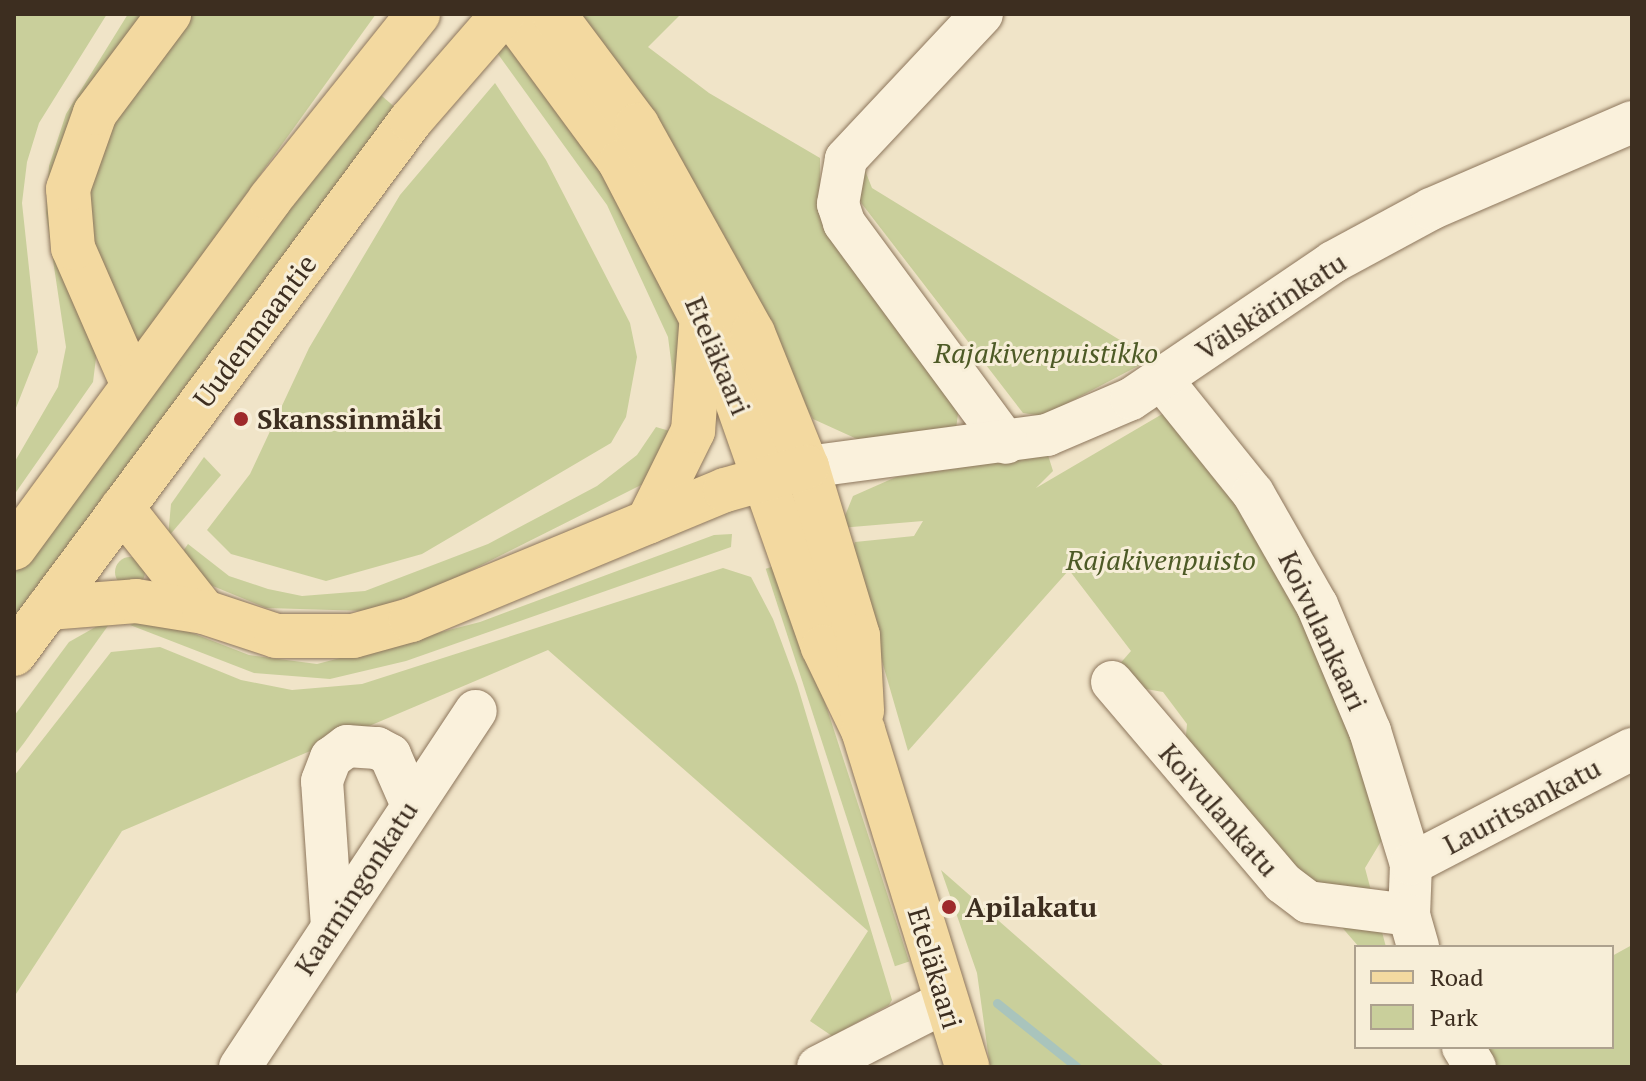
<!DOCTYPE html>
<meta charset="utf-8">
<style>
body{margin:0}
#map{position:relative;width:1646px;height:1081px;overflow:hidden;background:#f0e4c8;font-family:"PT Serif",serif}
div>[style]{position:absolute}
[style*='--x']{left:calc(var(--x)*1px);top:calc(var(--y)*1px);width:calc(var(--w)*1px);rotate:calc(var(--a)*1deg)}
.green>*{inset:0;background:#c9cf9b;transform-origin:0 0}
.round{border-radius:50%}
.stream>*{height:9px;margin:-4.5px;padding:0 4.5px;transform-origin:4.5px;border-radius:4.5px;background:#a9c4bc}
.roads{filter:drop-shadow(0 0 2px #8d765c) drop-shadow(0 0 2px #8d765c)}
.minor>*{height:42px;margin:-21px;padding:0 21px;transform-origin:21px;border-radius:21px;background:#faf1dc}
.major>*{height:44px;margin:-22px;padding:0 22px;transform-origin:22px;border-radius:22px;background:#f3d9a0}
.dots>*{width:22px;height:22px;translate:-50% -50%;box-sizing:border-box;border:4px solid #f7eed8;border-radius:50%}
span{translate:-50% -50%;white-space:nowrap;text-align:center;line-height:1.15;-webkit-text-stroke:6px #f7eed8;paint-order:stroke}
.street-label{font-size:28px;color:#3d2e20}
.park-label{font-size:28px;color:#4d5a26;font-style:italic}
.poi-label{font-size:28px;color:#3d2e20;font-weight:700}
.left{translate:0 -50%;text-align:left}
.frame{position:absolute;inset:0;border:16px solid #3d2e20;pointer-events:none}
.legend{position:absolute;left:1354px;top:945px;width:260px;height:104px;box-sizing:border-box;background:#f7eed8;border:2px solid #ada18e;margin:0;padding:10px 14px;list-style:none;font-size:24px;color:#3d2e20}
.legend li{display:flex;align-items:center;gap:16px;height:40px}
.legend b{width:40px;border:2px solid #ada18e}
</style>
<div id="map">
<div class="green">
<i style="clip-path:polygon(14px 14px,107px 14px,39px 123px,27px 162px,22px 203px,38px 352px,14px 413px)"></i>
<i style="clip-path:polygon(128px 14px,143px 14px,76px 118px,97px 350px,93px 382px,14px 495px,14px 463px,58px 387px,66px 347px,46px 213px,49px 166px,66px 114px)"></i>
<i style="clip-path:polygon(187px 14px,376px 14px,131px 354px,84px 222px,96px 139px)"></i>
<i style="clip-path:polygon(469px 14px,490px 14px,579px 134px,661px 278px,685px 336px,678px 415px,668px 337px,607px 205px)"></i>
<i style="clip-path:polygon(575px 14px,681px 14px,648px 47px,709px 93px,820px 158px,820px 186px,959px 406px,956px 429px,857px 439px,813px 419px)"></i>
<i style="clip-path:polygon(495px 83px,546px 160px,630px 323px,637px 357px,626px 417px,611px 443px,422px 554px,326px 581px,231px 554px,207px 530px,250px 474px,309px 348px,400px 195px)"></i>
<i style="clip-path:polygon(375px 90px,397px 109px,14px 631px,14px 574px)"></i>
<i style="clip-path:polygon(864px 168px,872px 188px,1141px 353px,1157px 356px,1043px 416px,1023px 413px,862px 204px,857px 195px)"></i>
<i style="clip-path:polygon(1164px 413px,1223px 474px,1311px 627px,1386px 833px,1365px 868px,1386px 947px,1359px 947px,1185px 746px,1187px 724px,1163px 692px,1135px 687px,1117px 667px,1131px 651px,1069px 570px,908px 751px,851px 554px,855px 542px,914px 536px,923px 521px,840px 528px,853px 496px,896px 477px,1048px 455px,1053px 471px,1036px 488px)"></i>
<i style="clip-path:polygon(656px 427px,680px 434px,649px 481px,442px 585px,367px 611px,266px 608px,203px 582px,176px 561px,188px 544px,229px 576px,268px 589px,302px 596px,365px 591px,488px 544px,597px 486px,637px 455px)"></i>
<i style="clip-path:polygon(204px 457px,221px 475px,168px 537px,171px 504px)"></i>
<i style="clip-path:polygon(714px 535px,732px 534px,731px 547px,406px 661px,330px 679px,254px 673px,130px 625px,151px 617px,249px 655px,317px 664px,480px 622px)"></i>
<i class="round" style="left:115px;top:557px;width:30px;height:30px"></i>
<i style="left:780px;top:564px;width:418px;height:15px;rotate:72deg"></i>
<i style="clip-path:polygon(723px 568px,751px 577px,773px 619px,797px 684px,892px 1000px,889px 1005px,832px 1036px,810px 1021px,868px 931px,548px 650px,122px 831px,14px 997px,14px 776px,111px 652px,160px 647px,241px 680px,292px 690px,362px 684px)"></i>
<i style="clip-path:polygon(115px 616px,24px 743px,14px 756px,14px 716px,69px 642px)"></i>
<i style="clip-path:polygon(941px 870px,1040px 957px,1165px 1067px,990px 1067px,977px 973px)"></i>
<i style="clip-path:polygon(1632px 945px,1632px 1067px,1496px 1067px,1484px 1047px,1612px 1047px,1612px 956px)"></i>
</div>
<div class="stream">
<i style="--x:997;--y:1003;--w:102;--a:38.7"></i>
</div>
<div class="roads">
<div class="minor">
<i style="--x:982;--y:14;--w:199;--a:133.2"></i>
<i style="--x:846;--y:159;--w:46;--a:100.1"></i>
<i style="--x:838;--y:204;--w:20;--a:72"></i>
<i style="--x:844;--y:223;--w:273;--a:53.6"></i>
<i style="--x:1162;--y:380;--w:145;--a:51.2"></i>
<i style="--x:1253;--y:493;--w:129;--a:60.3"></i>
<i style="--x:1317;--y:605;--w:137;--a:67.2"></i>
<i style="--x:1370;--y:731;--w:139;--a:72.9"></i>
<i style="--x:1411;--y:864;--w:51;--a:92.2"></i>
<i style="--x:807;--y:467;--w:242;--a:-7.6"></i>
<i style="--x:1047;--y:435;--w:91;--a:-23.2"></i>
<i style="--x:1131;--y:399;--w:244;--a:-34.1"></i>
<i style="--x:1333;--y:262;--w:111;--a:-28.4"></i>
<i style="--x:1431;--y:209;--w:219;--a:-23.4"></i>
<i style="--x:1112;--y:682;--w:264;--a:49.6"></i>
<i style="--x:1283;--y:883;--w:31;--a:37"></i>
<i style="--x:1308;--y:902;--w:102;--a:7.3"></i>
<i style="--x:1409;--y:915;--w:33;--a:74"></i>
<i style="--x:1411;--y:864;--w:249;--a:-27.5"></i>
<i style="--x:332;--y:927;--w:146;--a:-93.9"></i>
<i style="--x:322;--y:781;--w:25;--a:-69"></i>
<i style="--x:331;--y:758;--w:20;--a:-37"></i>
<i style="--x:347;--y:746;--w:30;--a:4"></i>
<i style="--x:377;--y:748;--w:15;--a:28"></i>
<i style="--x:390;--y:755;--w:52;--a:66.4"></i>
<i style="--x:1463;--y:1047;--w:23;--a:59"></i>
<i style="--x:240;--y:1067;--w:427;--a:-56.5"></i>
<i style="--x:818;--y:1067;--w:143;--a:-27.1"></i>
</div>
<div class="major">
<i style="--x:511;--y:14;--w:184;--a:53.6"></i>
<i style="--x:620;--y:162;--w:219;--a:62.5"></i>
<i style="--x:721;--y:356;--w:308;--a:70.7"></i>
<i style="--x:823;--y:647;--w:92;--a:64.3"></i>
<i style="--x:863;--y:730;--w:353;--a:72.8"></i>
<i style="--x:554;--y:14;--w:139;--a:53.2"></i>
<i style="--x:637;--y:125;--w:238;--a:60.9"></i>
<i style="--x:753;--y:333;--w:144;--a:68.1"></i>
<i style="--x:807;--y:467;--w:177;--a:73.2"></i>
<i style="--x:858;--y:636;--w:75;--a:86.9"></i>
<i style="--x:132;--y:383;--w:147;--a:-113.6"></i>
<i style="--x:73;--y:248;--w:59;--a:-94.8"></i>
<i style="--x:68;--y:189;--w:81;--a:-70.4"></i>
<i style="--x:95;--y:113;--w:124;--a:-53.2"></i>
<i style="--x:122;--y:508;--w:132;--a:51.7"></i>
<i style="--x:648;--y:522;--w:102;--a:-63.7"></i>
<i style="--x:693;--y:431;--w:105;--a:-85.6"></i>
<i style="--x:14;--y:548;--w:433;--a:-53.7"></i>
<i style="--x:270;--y:199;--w:237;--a:-51.3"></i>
<i style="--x:48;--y:608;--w:88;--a:-4.5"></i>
<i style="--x:136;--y:601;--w:69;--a:9.2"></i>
<i style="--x:204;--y:612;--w:76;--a:18.4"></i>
<i style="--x:276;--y:636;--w:77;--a:0"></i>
<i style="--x:353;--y:636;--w:60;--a:-15.4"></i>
<i style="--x:411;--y:620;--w:340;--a:-22.5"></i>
<i style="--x:725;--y:490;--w:85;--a:-15.7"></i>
<i style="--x:14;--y:654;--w:665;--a:-53.37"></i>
<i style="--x:411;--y:120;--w:140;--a:-49"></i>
</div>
</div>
<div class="dots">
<i style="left:241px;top:419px;background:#9e2a2b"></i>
<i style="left:949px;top:907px;background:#9e2a2b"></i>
</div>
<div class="street-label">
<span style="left:1271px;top:306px;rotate:-33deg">Välskärinkatu</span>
<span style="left:255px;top:331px;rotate:-53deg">Uudenmaantie</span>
<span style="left:718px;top:356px;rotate:67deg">Eteläkaari</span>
<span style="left:1323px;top:631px;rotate:65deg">Koivulankaari</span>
<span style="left:1522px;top:806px;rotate:-28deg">Lauritsankatu</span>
<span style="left:1219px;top:810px;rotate:49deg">Koivulankatu</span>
<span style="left:356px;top:888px;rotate:-57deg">Kaarningonkatu</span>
<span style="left:935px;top:968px;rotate:73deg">Eteläkaari</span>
</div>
<div class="park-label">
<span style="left:1046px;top:353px">Rajakivenpuistikko</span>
<span style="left:1161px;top:560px">Rajakivenpuisto</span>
</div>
<div class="poi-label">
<span class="left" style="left:257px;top:419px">Skanssinmäki</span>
<span class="left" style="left:965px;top:907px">Apilakatu</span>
</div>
<div class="frame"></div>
<ul class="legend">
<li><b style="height:10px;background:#f3d9a0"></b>Road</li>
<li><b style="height:22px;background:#c9cf9b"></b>Park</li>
</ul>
</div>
